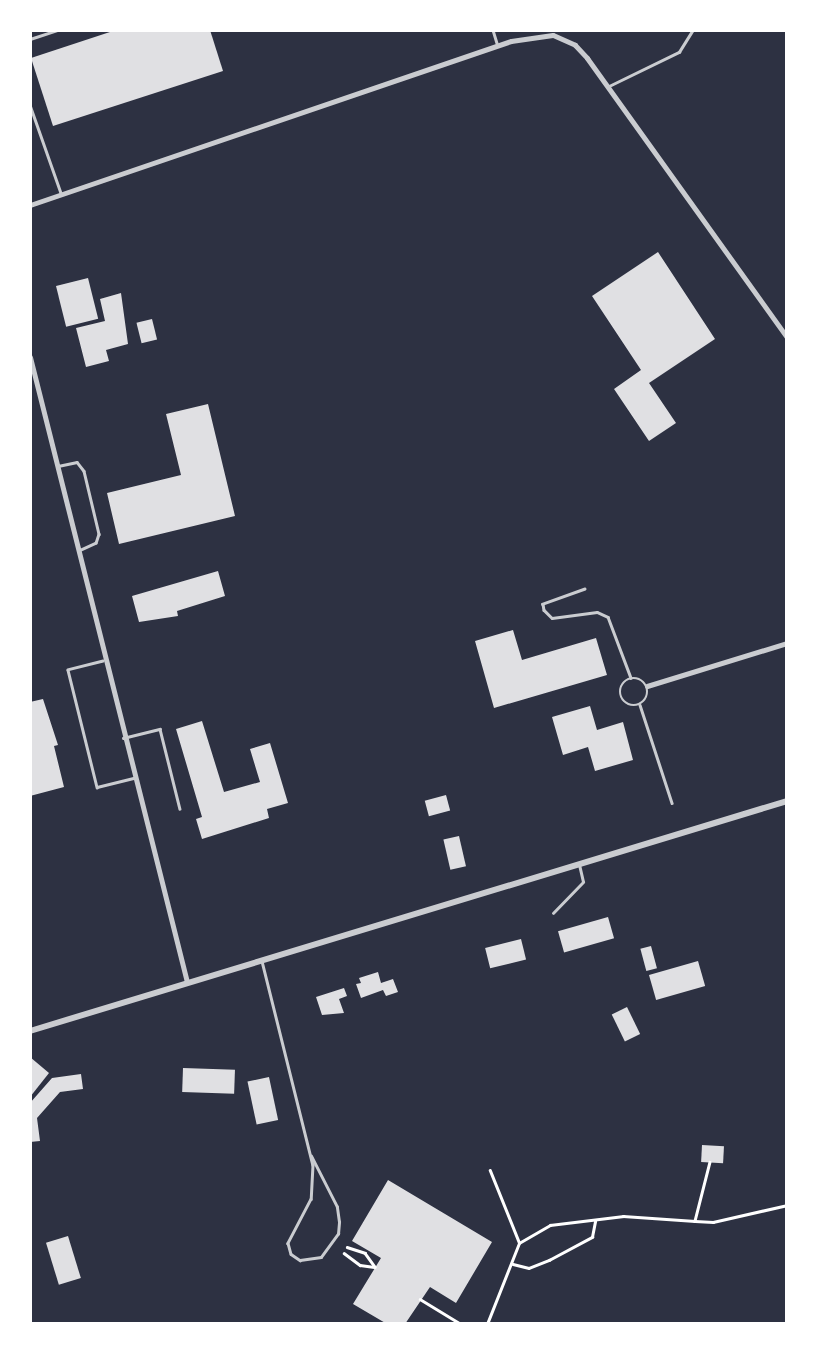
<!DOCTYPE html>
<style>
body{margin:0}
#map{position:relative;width:817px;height:1354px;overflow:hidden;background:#2d3142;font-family:"IBM Plex Sans",sans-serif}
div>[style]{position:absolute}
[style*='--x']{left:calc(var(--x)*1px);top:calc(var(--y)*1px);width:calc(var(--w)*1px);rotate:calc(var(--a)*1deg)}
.building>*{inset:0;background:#e0e0e3;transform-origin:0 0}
.path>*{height:2.5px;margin:-1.25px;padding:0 1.25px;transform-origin:1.25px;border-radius:1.25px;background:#fff}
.service>*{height:2.5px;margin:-1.25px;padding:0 1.25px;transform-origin:1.25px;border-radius:1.25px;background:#caccd0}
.service>.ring{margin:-1.25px;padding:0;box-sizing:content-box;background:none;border:2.5px solid #caccd0;border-radius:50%}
.minor>*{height:5px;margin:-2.5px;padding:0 2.5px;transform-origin:2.5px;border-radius:2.5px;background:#caccd0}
.tertiary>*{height:6px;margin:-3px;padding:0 3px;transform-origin:3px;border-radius:3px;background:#caccd0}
span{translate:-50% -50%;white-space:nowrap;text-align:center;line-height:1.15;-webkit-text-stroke:8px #fff;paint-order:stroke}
.frame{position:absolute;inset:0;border:32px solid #fff;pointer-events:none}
</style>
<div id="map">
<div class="building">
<i style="clip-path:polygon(116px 30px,210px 30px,223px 71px,53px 126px,31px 58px)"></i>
<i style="clip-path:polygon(658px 252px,715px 339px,649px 383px,676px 423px,649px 441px,614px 389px,641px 370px,592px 296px)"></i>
<i style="left:88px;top:278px;width:42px;height:33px;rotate:76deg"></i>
<i style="clip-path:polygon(121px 293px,128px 344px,106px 350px,109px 361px,86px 367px,76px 328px,105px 321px,100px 299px)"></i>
<i style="left:152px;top:319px;width:21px;height:16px;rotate:76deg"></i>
<i style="clip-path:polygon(208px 404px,235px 516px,119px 544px,107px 493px,181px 475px,166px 414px)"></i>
<i style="clip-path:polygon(218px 571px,225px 596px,177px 611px,178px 616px,139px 622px,132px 596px)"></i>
<i style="clip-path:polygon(513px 630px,522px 660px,596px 638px,607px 675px,494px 708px,475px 641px)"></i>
<i style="clip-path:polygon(43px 699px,58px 745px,54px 746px,64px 787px,30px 796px,30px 702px)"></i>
<i style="clip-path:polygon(590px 706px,597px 730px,623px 722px,633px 760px,595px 771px,588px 747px,563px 755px,552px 717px)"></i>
<i style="clip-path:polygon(202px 721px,224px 792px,260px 782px,250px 749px,270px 743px,288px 803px,267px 809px,269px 818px,202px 839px,196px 819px,202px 817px,176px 729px)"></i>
<i style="left:446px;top:795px;width:16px;height:22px;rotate:75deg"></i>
<i style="left:459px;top:836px;width:31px;height:16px;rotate:77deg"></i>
<i style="left:608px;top:917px;width:22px;height:52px;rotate:74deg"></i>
<i style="left:521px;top:939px;width:21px;height:37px;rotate:76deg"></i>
<i style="left:651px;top:946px;width:23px;height:11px;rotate:75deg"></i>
<i style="left:698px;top:961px;width:26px;height:51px;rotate:74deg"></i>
<i style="clip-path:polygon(378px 972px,381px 983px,393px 979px,398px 992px,386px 996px,383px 990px,361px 998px,356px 984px,361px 983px,359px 978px)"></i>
<i style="clip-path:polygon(344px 988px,347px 996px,339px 999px,344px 1013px,322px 1015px,316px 997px)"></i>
<i style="left:627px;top:1007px;width:30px;height:17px;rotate:64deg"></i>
<i style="clip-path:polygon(30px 1057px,49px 1073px,30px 1097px)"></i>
<i style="left:183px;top:1068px;width:52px;height:24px;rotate:2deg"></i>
<i style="clip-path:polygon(81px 1074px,83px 1089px,60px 1092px,37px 1118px,40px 1141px,30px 1142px,30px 1103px,52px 1078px)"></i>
<i style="left:269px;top:1077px;width:44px;height:22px;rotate:78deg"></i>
<i style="left:702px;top:1145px;width:22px;height:17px;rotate:3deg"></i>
<i style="clip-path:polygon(388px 1180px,492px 1242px,456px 1303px,430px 1287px,405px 1324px,387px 1324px,353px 1304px,381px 1258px,352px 1241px)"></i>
<i style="left:68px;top:1236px;width:44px;height:23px;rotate:73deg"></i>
</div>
<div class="path">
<i style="--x:710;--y:1162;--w:61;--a:104.3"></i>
<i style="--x:695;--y:1221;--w:18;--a:3"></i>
<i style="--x:713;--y:1222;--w:76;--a:-12.9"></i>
<i style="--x:519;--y:1243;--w:36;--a:-30"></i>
<i style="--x:550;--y:1225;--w:74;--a:-7"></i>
<i style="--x:623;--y:1216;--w:72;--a:4"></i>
<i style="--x:347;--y:1247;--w:19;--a:18"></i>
<i style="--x:365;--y:1253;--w:17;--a:54"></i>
<i style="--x:344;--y:1253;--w:20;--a:37"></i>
<i style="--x:360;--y:1265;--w:14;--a:8"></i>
<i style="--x:513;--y:1264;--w:16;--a:14"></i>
<i style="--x:529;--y:1268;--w:22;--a:-22"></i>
<i style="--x:549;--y:1260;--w:49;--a:-28.1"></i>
<i style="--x:592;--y:1237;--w:16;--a:-79"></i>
<i style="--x:420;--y:1299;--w:48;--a:31.4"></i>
<i style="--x:487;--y:1324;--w:87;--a:-68.4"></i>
<i style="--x:519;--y:1243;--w:78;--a:-111.9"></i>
</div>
<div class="service">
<i style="--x:493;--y:30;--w:14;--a:73"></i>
<i style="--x:30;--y:39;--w:28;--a:-18"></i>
<i style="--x:609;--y:86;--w:78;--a:-25.9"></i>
<i style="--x:679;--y:52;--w:26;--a:-58"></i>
<i style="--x:30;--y:105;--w:93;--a:70.6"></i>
<i style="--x:58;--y:466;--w:19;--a:-12"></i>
<i style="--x:77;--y:462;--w:11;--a:52"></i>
<i style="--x:84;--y:471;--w:65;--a:76.6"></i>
<i style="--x:99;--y:534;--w:9;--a:108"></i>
<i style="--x:96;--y:543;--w:17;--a:155"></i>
<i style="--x:585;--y:589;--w:45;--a:160.3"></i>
<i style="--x:543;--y:604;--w:6;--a:81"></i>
<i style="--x:544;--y:610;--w:11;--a:45"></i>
<i style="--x:552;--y:618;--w:45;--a:-7.6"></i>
<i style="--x:597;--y:612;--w:12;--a:24"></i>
<i style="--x:608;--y:617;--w:65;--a:69.3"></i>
<i style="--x:103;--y:661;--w:36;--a:166"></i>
<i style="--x:68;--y:670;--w:121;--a:76.1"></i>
<i style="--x:97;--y:787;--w:37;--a:-14"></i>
<i class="ring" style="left:620px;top:678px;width:25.5px;height:25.5px"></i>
<i style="--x:640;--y:705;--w:103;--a:71.9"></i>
<i style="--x:123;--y:738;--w:38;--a:-14"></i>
<i style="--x:160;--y:729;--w:82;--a:76"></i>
<i style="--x:553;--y:913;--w:43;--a:-45.9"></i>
<i style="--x:583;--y:882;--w:18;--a:-103"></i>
<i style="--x:262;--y:961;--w:210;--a:76"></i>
<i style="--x:313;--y:1165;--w:34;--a:93"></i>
<i style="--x:311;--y:1199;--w:50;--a:117.6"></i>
<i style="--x:288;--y:1243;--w:11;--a:75"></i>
<i style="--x:291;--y:1254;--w:11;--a:34"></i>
<i style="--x:300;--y:1260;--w:21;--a:-8"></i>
<i style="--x:321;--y:1257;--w:29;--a:-54"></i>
<i style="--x:338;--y:1234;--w:12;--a:-85"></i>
<i style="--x:339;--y:1222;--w:15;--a:-98"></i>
<i style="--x:337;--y:1207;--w:57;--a:-117"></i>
</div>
<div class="minor">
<i style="--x:30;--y:205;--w:508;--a:-18.83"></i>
<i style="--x:511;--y:41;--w:42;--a:-8.1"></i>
<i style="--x:553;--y:35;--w:24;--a:24"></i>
<i style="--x:575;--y:45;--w:18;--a:47"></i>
<i style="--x:587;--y:58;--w:343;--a:54.4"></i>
<i style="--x:30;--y:357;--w:644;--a:75.9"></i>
<i style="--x:647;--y:686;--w:146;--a:-17.1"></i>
</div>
<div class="tertiary">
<i style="--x:30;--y:1031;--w:791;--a:-16.9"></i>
</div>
<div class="frame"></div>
</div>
